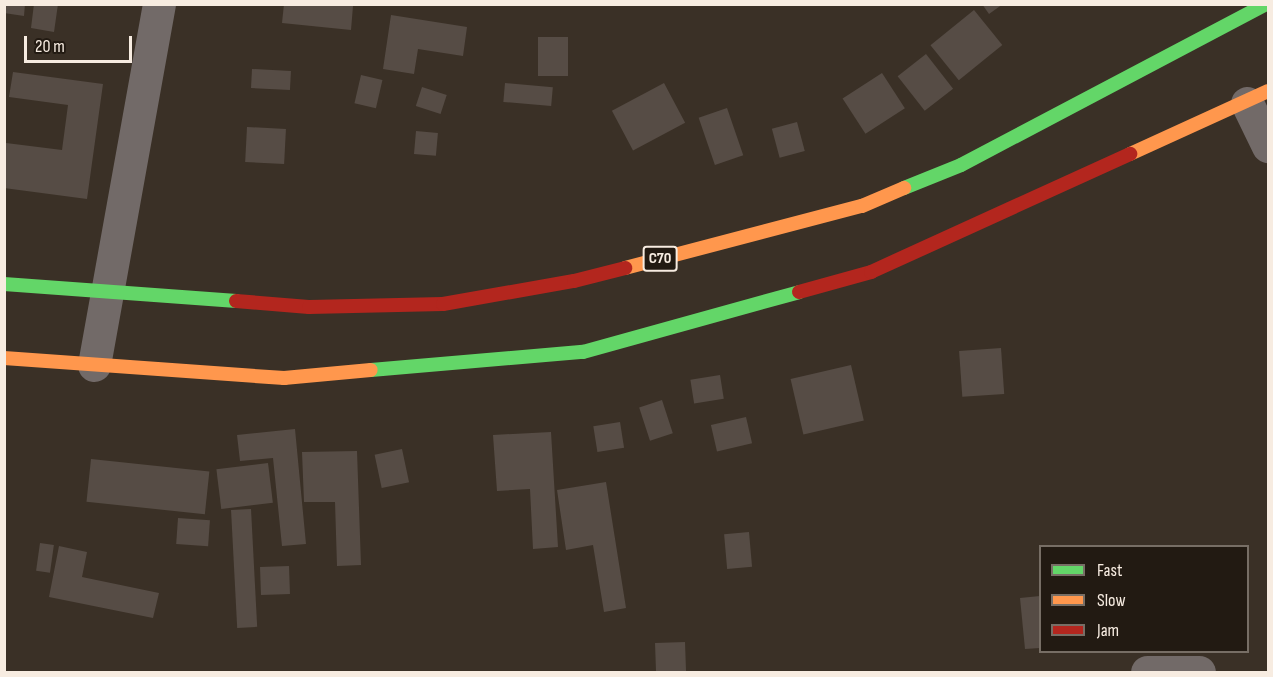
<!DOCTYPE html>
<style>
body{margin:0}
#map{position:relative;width:1273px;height:677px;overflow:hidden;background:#3a3026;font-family:"Sofia Sans Condensed",sans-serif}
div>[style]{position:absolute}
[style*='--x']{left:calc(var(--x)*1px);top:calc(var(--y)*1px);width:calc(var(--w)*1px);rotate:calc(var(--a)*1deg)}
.building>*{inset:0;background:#564c45;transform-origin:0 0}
.street>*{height:33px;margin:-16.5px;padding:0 16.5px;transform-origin:16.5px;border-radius:16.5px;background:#726a68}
.fast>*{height:14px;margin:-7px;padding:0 7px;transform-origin:7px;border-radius:7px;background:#63d668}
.slow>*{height:14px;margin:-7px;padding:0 7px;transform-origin:7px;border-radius:7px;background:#ff974d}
.jam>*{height:14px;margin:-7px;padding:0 7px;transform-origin:7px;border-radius:7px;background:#b3261e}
span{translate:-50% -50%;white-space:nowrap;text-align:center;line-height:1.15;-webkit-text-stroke:5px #221a12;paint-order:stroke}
.shield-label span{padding:2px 4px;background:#221a12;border:2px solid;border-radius:4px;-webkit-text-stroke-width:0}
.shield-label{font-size:16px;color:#f7ece1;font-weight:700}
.frame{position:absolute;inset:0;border:6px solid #f7ece1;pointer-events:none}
.legend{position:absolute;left:1039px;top:545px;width:210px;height:108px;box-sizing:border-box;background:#221a12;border:2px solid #776e65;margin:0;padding:8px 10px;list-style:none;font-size:18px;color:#f7ece1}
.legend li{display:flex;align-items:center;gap:12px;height:30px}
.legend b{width:30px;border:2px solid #776e65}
.scale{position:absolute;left:24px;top:36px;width:108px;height:27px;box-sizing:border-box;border:3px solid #f7ece1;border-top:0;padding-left:8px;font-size:18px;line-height:21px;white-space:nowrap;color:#f7ece1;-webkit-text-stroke:4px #221a12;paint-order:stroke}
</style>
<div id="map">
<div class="building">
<i style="clip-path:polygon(5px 4px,25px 4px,24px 16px,4px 13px)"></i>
<i style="clip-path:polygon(34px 4px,58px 4px,54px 32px,31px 28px)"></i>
<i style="clip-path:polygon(284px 4px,353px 6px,351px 30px,282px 23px)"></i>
<i style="clip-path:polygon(982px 4px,1003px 4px,989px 14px)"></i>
<i style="left:974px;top:10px;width:45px;height:56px;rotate:51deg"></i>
<i style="clip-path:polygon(391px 15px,467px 27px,463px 56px,418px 49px,414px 74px,383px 69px)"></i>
<i style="left:538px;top:37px;width:30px;height:39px"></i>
<i style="left:926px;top:54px;width:44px;height:36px;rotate:52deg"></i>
<i style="left:252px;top:69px;width:39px;height:19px;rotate:3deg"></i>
<i style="clip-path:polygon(13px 72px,103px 84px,87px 199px,4px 188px,6px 143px,62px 150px,68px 105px,9px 97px)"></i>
<i style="left:882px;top:73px;width:42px;height:47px;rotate:57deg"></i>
<i style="left:361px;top:75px;width:22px;height:29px;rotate:13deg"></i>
<i style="left:505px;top:83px;width:48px;height:19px;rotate:5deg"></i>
<i style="left:664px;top:83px;width:45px;height:59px;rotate:62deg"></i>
<i style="left:422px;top:87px;width:26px;height:20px;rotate:18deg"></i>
<i style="left:727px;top:108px;width:50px;height:30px;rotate:71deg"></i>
<i style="left:797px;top:122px;width:30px;height:26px;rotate:75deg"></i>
<i style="left:247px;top:127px;width:39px;height:35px;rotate:3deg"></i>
<i style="left:416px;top:131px;width:22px;height:23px;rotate:5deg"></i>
<i style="left:1001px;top:348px;width:46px;height:42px;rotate:86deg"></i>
<i style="left:851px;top:365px;width:57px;height:62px;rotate:77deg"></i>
<i style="left:720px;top:375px;width:24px;height:30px;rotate:81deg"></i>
<i style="left:662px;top:400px;width:35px;height:24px;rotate:72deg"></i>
<i style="left:746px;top:417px;width:27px;height:36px;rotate:77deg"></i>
<i style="left:620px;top:422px;width:26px;height:27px;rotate:81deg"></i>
<i style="clip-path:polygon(295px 429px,306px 544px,282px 546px,273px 458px,240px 461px,237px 435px)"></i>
<i style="clip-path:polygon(551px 432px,558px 547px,533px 549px,530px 489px,497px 491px,493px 435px)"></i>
<i style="left:402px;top:449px;width:34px;height:28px;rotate:78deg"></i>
<i style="clip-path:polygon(357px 451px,361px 565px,337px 566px,335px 502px,304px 502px,302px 452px)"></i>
<i style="left:91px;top:459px;width:119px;height:43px;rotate:6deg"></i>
<i style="left:268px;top:463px;width:40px;height:52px;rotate:83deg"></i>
<i style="clip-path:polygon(606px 482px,626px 608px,604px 612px,593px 545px,566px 550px,557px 490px)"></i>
<i style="left:251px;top:509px;width:118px;height:20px;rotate:87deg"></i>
<i style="left:178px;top:518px;width:32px;height:26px;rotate:4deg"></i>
<i style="left:749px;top:532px;width:35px;height:25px;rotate:85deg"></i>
<i style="left:40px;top:543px;width:14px;height:28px;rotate:8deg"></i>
<i style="clip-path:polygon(59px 546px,87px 552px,82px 577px,159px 593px,153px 618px,49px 597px)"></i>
<i style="left:289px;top:566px;width:28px;height:29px;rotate:88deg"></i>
<i style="clip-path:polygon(1040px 596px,1040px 648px,1025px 649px,1020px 598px)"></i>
<i style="left:685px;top:642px;width:30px;height:30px;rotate:88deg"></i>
</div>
<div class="street">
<i style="--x:1247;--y:103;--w:48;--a:64"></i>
<i style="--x:94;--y:365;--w:367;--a:-79.8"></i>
<i style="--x:1147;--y:672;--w:52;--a:0"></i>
</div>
<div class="fast">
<i style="--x:904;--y:188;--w:61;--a:-22"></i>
<i style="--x:961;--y:165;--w:346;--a:-27.8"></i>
<i style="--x:4;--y:284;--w:233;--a:4.2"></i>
<i style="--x:371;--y:370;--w:213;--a:-4.9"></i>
<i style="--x:583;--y:352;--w:224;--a:-15.5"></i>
</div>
<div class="slow">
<i style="--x:1130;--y:154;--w:152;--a:-24.5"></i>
<i style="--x:625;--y:268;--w:245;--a:-14.7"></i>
<i style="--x:862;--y:206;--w:46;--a:-23.2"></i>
<i style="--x:4;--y:358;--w:281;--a:4.1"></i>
<i style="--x:284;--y:378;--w:87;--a:-5.3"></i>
</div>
<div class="jam">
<i style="--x:799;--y:292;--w:75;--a:-15.5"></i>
<i style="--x:871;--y:272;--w:285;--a:-24.5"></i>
<i style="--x:236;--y:301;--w:73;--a:4.7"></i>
<i style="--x:309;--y:307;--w:134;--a:-1.3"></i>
<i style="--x:443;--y:304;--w:133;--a:-10"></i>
<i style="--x:574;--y:281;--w:53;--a:-14.3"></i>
</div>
<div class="shield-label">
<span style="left:660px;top:259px">C70</span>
</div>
<div class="frame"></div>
<ul class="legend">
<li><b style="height:8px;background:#63d668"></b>Fast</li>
<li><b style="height:8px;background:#ff974d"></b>Slow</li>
<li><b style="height:8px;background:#b3261e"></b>Jam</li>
</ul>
<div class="scale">20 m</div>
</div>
